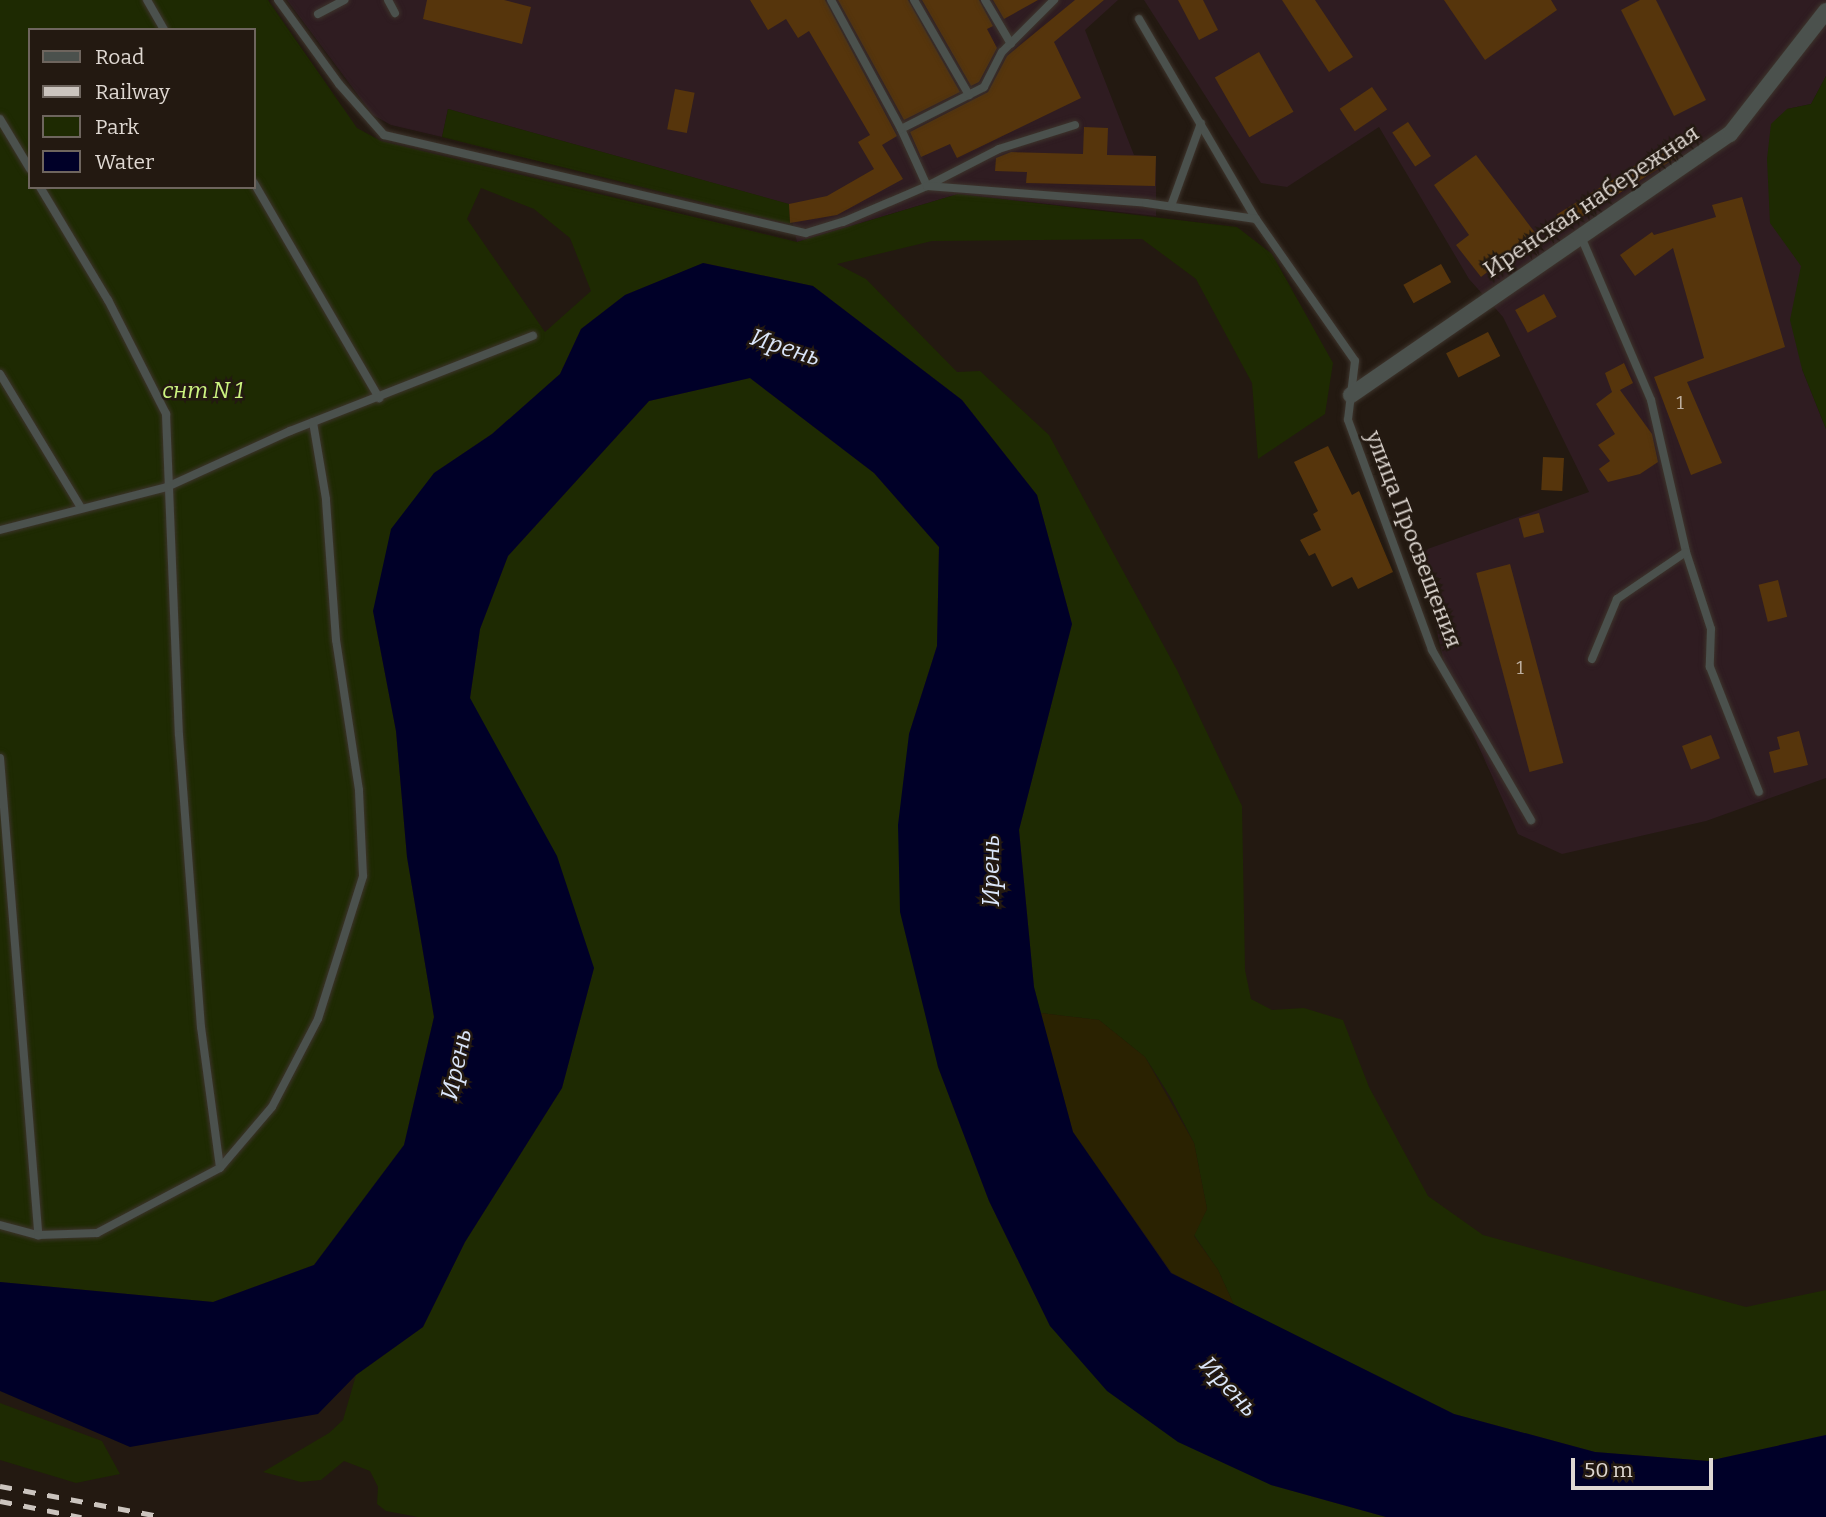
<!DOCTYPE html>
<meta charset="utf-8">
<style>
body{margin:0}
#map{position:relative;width:1826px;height:1517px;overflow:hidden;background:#231911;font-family:Bitter,serif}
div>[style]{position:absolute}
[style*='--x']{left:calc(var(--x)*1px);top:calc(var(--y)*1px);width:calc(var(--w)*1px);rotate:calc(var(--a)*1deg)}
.industrial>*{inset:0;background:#2f1c21}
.green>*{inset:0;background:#1e2a02}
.sand>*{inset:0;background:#2a2201}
.water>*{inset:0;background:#000028}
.building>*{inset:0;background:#56350c;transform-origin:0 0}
.roads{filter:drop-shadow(0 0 2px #3d342c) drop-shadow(0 0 2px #3d342c)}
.service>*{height:8px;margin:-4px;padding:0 4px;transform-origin:4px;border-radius:4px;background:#4b514d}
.minor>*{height:16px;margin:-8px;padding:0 8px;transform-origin:8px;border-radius:8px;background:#4b514d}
.rail>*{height:5px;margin-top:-2.5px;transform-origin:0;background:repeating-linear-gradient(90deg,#cbc4be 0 12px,transparent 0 24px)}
span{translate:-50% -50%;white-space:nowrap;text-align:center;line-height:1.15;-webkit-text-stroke:5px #231911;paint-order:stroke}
.number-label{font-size:19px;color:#bdafa0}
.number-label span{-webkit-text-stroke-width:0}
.street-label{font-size:23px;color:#dfd8d2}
.park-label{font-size:23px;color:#ccf380;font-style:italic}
.water-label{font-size:24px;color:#dae5f9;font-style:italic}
.legend{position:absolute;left:28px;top:28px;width:228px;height:161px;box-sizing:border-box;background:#231911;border:2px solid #6e655e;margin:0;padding:9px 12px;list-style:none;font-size:21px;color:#dfd8d2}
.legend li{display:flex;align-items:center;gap:14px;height:35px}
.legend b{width:35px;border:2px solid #6e655e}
.scale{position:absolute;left:1571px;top:1458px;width:142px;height:32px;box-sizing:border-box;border:4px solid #dfd8d2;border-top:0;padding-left:9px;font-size:21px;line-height:24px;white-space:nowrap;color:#dfd8d2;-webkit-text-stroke:5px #231911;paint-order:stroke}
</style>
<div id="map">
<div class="industrial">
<i style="clip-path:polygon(287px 0,1118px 0,1085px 30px,1134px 155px,1156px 156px,1156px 216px,958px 194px,797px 242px,788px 204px,448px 109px,442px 137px,391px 125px,373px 115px)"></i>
<i style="clip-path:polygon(1144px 0,1826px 0,1826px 76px,1811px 104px,1787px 109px,1801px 266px,1802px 369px,1826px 429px,1826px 778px,1706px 821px,1562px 854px,1518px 834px,1447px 676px,1419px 552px,1589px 492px,1503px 317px,1469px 279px,1379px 127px,1287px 187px,1261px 183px)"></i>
</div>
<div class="green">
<i style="clip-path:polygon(evenodd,0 0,268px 0,357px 128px,381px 141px,797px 242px,958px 194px,1237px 227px,1272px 254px,1333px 363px,1325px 414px,1258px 459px,1252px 383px,1196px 279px,1142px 239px,932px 241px,837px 264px,866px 279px,957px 372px,980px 371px,1049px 435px,1177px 670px,1242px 806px,1245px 970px,1251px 999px,1272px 1010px,1304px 1008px,1343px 1020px,1369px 1087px,1428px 1196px,1483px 1235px,1746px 1307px,1826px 1290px,1826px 1435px,1708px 1461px,1595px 1452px,1454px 1414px,1234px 1305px,1218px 1270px,1194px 1235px,1207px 1209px,1194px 1143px,1171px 1098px,1145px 1057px,1099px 1020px,1040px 1013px,1034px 987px,1019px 830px,1072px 624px,1037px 495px,962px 400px,813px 286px,704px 263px,625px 295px,581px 329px,560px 374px,492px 434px,434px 473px,373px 611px,396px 731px,407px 857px,434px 1017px,404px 1145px,314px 1265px,213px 1302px,0 1282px,0 0,30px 30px,254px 30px,254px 187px,30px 187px,30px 30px,0 0,481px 188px,534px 209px,570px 238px,591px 291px,545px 332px,467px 219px,481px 188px)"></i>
<i style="clip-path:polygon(1826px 76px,1826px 429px,1802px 369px,1790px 320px,1801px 266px,1770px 223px,1767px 159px,1771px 124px,1787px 109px,1811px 104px)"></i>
<i style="clip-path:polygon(448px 109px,789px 204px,790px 224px,442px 137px)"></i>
<i style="clip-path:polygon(750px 378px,874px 473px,939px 547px,937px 646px,909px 734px,938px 1067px,989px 1201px,1050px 1326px,1271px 1485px,1386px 1517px,418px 1517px,386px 1511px,377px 1504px,378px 1487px,370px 1471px,344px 1461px,321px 1480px,301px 1482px,263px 1472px,329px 1433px,343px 1420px,356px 1375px,423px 1327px,465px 1242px,562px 1088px,594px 968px,470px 698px,480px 629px,508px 556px,649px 401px)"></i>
<i style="clip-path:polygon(0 1403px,102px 1441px,120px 1474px,76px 1483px,0 1460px)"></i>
</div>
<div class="sand">
<i style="clip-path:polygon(1040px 1013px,1099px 1020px,1145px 1057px,1194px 1143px,1207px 1209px,1194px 1236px,1218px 1270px,1234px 1305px,1172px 1273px,1073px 1132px)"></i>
</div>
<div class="water">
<i style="clip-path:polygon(703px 263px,813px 286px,962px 400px,1037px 495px,1072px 624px,1019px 830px,1034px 987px,1073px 1132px,1171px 1273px,1454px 1414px,1595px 1452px,1708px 1461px,1826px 1435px,1826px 1517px,1386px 1517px,1271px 1485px,1178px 1442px,1107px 1391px,1050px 1326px,989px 1201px,938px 1067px,900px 912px,898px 825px,909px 734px,937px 646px,939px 547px,874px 473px,750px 378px,649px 401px,508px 556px,480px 629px,470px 698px,557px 856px,594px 968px,562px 1088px,465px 1242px,423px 1327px,356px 1375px,318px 1414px,130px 1447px,0 1391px,0 1282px,213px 1302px,314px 1265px,404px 1145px,434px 1017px,407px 857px,396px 731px,373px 611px,391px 529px,434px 473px,492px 434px,560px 374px,581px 329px,625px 295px)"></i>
</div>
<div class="building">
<i style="clip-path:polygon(427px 0,504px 0,531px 7px,522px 44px,423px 19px)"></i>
<i style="clip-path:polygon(750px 0,825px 0,897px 136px,882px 145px,903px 179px,837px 215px,790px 223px,789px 204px,827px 196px,874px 169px,858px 142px,870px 135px,809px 31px,798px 38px,786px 19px,768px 30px)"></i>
<i style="clip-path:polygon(838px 0,908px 0,960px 92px,904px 120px)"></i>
<i style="clip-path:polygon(922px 0,979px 0,993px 26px,987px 29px,997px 48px,979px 82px,971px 86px)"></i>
<i style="clip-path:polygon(993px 0,1038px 0,1004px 19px)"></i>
<i style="clip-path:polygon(1075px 0,1104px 0,1054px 42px,1081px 98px,957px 158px,950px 144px,921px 157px,910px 132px,988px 92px,1007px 56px)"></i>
<i style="clip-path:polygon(1178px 0,1203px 0,1218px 30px,1199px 40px)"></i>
<i style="clip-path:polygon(1282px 0,1315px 0,1353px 57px,1329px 72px)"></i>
<i style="clip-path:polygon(1444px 0,1551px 0,1557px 10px,1485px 60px)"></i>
<i style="clip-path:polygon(1640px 0,1656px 0,1706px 100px,1674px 116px,1621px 10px)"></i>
<i style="left:1259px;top:52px;width:69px;height:51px;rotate:60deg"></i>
<i style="left:1372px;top:87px;width:27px;height:39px;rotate:56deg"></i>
<i style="left:675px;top:89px;width:20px;height:41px;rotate:11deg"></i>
<i style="left:1408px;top:122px;width:41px;height:19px;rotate:56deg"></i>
<i style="clip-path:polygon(1084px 127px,1108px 128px,1107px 155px,1156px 156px,1155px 186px,1026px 183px,1027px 172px,995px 171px,996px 158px,1011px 152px,1083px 154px)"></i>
<i style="left:1668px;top:145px;width:15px;height:132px;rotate:58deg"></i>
<i style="clip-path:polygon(1476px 155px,1536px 234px,1481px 277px,1456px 245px,1469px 235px,1434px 185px)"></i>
<i style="clip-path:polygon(1742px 197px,1785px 347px,1687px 382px,1722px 463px,1691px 475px,1654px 377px,1704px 358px,1673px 248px,1635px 276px,1620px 255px,1652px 232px,1654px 235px,1716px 217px,1712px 205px)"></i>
<i style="left:1441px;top:264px;width:21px;height:43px;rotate:61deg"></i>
<i style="left:1544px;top:294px;width:26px;height:33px;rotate:61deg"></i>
<i style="left:1488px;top:332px;width:27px;height:47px;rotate:63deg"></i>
<i style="clip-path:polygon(1624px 363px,1633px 383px,1620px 390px,1652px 434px,1658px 462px,1640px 474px,1608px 482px,1599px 469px,1610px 461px,1598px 445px,1615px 434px,1596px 404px,1612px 392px,1605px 373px)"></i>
<i style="clip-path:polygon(1328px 446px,1352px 495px,1359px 491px,1393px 572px,1358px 589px,1352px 577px,1332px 587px,1315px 553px,1309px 556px,1300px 540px,1321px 530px,1313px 514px,1318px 511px,1294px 462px)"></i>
<i style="left:1543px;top:457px;width:21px;height:33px;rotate:3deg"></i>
<i style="left:1539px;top:513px;width:20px;height:21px;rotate:75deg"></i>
<i style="left:1510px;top:564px;width:206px;height:35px;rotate:75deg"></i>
<i style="left:1778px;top:580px;width:38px;height:20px;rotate:76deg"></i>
<i style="clip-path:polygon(1799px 731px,1808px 765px,1774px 773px,1769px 752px,1780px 749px,1777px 737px)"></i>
<i style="left:1711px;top:735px;width:25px;height:31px;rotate:69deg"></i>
</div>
<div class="roads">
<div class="service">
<i style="--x:147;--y:0;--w:34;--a:60"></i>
<i style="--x:278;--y:0;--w:104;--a:54"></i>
<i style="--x:339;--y:84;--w:68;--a:48.6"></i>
<i style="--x:384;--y:135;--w:433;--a:13.1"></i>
<i style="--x:806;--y:233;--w:39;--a:-17"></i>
<i style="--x:843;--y:222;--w:91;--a:-23.2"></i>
<i style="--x:927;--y:186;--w:63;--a:-114.5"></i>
<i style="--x:901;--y:129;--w:93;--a:-26.8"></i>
<i style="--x:984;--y:87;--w:39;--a:-63"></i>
<i style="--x:1002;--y:52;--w:74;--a:-45"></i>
<i style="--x:388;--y:0;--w:15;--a:62"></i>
<i style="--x:831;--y:0;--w:147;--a:61.5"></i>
<i style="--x:914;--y:0;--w:110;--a:59.9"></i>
<i style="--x:985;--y:0;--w:51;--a:59.4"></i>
<i style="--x:318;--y:14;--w:30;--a:-28"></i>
<i style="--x:1139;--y:19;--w:232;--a:59.7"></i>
<i style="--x:1256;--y:219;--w:173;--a:55.1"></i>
<i style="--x:1355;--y:361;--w:59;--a:96.8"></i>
<i style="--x:1348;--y:420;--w:245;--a:69.9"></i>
<i style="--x:1432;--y:650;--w:197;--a:59.8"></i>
<i style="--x:0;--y:119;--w:58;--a:59"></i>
<i style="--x:1075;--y:125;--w:80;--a:162.5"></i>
<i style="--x:999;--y:149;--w:81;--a:152.8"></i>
<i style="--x:927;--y:186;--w:220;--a:4.4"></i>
<i style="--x:1146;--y:203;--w:111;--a:8.3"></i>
<i style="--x:254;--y:183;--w:249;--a:59.8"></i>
<i style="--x:40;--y:187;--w:132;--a:59"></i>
<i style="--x:108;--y:300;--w:128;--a:63"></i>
<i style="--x:166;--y:414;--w:321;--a:87.7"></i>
<i style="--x:179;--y:735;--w:293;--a:85.7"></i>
<i style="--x:201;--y:1027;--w:142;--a:82.3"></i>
<i style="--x:1171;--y:206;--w:88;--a:-70.1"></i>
<i style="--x:1582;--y:239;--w:175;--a:66.8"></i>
<i style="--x:1651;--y:400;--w:156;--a:77"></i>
<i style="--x:1686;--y:552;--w:81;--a:72"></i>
<i style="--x:1711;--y:629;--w:38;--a:92"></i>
<i style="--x:1710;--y:667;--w:134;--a:68.6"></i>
<i style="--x:0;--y:374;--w:157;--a:58.8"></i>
<i style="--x:0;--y:530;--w:172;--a:-14.4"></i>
<i style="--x:167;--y:487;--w:135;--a:-24.5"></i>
<i style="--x:290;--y:431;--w:261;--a:-21.4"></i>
<i style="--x:1592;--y:659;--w:65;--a:-67.4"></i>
<i style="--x:1617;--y:599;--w:83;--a:-34.3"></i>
<i style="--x:0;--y:758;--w:479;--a:85.4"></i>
<i style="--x:0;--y:1225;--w:39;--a:15"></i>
<i style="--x:38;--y:1235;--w:59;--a:-1.9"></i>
<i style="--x:97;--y:1233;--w:139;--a:-27.9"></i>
<i style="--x:220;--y:1168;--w:80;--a:-49.6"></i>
<i style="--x:272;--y:1107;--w:99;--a:-62.4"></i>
<i style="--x:318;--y:1019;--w:150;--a:-72.5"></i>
<i style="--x:363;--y:876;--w:86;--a:-92.7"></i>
<i style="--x:359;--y:790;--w:152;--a:-98.7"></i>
<i style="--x:336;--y:640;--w:141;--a:-94.1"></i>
<i style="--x:326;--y:499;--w:78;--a:-99.6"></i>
</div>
<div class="minor">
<i style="--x:1351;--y:395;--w:460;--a:-34.6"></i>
<i style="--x:1730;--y:134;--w:156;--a:-52"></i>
</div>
</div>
<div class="rail">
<i style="--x:0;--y:1486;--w:167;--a:10.7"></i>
<i style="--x:0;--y:1501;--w:83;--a:11.2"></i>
</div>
<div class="number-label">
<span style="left:1680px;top:403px">1</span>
<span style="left:1520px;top:668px">1</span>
</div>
<div class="street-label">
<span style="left:1591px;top:201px;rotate:-34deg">Иренская набережная</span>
<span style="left:1414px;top:539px;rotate:69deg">улица Просвещения</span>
</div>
<div class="park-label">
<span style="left:203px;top:390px">снт N 1</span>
</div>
<div class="water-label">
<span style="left:785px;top:348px;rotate:18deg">Ирень</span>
<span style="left:992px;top:871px;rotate:-90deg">Ирень</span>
<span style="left:457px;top:1065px;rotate:-78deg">Ирень</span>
<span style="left:1228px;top:1387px;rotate:47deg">Ирень</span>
</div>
<ul class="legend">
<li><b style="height:9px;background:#4b514d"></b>Road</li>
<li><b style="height:9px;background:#cbc4be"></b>Railway</li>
<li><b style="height:19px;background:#1e2a02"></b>Park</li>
<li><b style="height:19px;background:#000028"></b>Water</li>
</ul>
<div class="scale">50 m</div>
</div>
